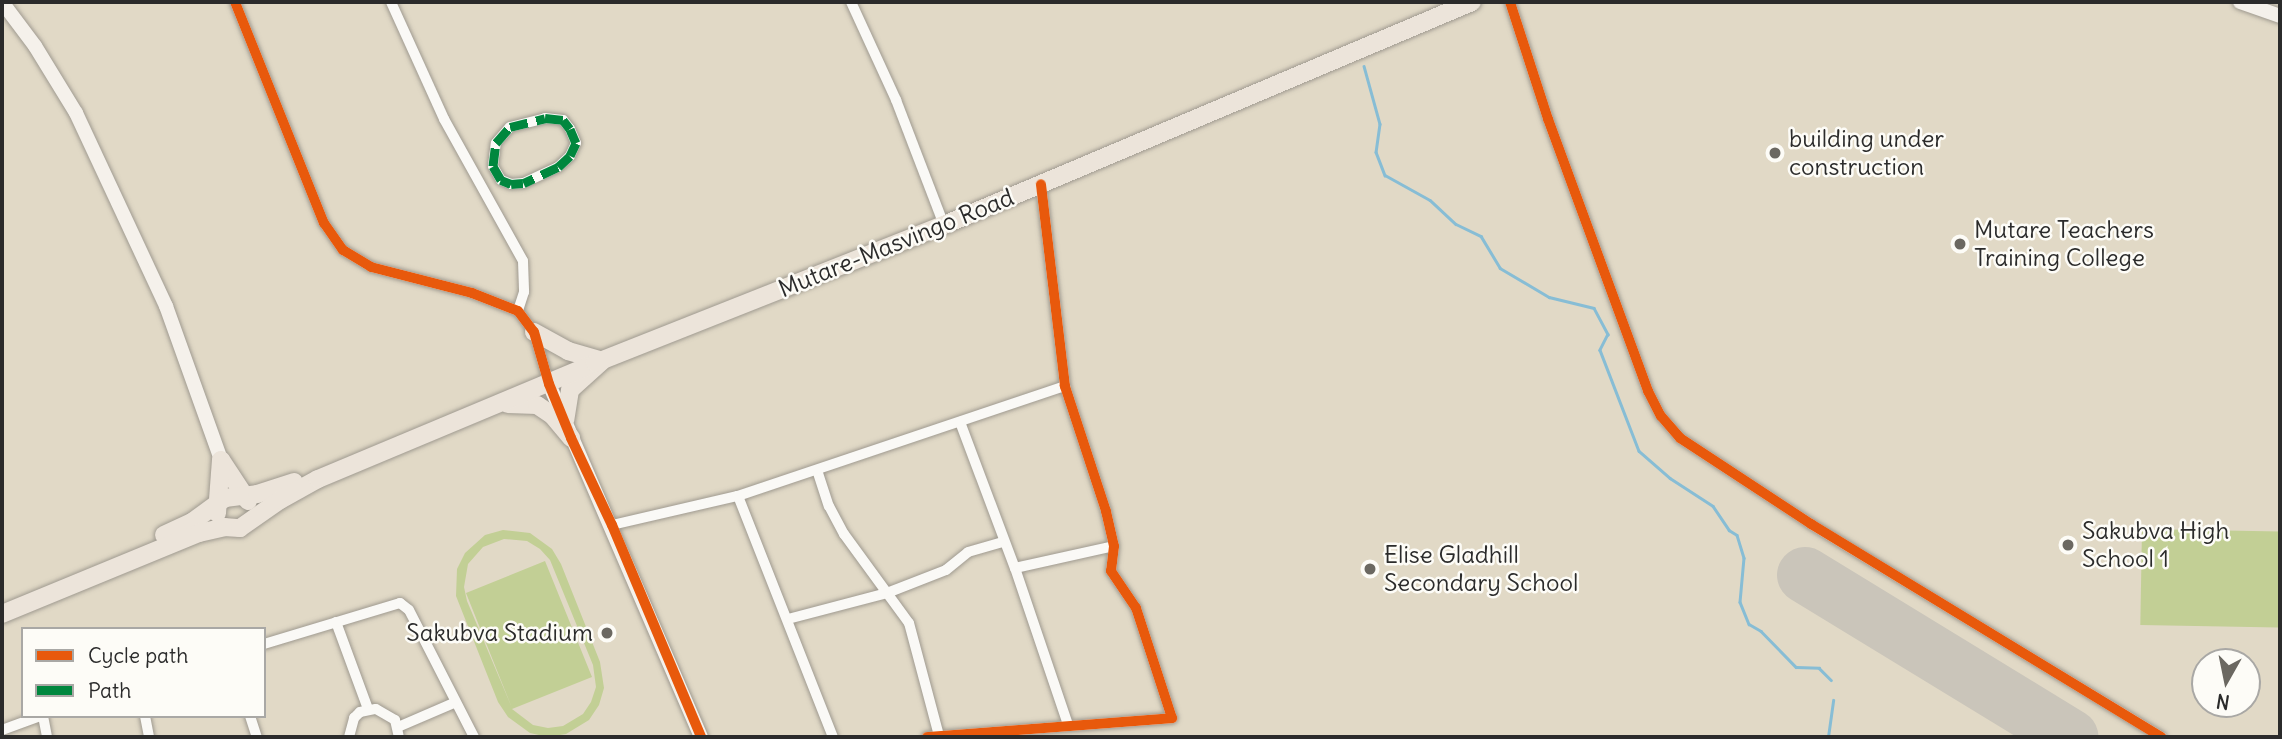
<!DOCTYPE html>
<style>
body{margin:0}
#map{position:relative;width:2282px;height:739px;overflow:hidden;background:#e1d9c6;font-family:Delius,sans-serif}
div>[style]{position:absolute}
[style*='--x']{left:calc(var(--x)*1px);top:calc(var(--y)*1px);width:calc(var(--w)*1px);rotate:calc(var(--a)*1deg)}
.green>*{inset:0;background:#c2cf95;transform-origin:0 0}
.stream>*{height:2.5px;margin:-1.25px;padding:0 1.25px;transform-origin:1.25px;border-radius:1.25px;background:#87bdd5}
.runway>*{height:56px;margin:-28px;padding:0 28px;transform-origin:28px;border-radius:28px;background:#cac5ba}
.roads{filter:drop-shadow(0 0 2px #9f9a90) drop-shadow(0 0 2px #9f9a90)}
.street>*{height:10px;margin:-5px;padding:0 5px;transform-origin:5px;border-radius:5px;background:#faf9f6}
.secondary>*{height:14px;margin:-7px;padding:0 7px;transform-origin:7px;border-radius:7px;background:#f5f1eb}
.highway>*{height:18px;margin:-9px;padding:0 9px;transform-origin:9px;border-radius:9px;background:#ece4da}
.quiet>*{height:9px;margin-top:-4.5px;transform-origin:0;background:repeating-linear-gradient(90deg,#00873e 0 18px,transparent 0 27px)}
.cycleway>*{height:10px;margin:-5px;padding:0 5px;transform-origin:5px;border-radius:5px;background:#e8590c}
.dots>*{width:19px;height:19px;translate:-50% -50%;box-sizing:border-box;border:4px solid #fdfcf7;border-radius:50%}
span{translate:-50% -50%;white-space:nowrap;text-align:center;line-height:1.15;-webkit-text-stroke:5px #fdfcf7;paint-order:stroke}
.poi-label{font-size:24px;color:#2b2b2b}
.left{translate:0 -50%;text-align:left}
.right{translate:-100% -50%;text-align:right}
.street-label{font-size:24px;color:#2b2b2b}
.frame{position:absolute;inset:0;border:4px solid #2b2b2b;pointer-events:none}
.legend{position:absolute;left:21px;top:627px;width:245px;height:91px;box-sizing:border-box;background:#fdfcf7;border:2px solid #a9a8a5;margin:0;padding:9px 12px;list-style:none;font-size:21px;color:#2b2b2b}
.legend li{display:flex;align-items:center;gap:14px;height:35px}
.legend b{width:35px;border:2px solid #a9a8a5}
.north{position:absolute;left:2191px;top:648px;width:70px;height:70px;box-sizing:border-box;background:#fdfcf7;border:2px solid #a9a8a5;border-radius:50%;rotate:189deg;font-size:19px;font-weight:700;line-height:28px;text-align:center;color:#2b2b2b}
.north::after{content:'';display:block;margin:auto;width:24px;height:32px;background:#6b6861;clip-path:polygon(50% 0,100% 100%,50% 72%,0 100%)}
</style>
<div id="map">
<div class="green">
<i style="left:2142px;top:529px;width:138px;height:96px;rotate:1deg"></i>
<i style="clip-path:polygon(evenodd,503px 530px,530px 533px,552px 549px,561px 564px,600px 662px,604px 688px,599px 705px,589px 720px,566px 734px,548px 737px,530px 733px,508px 717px,498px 702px,456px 596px,457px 569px,465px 553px,485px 535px,503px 530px,504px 539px,527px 541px,540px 549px,550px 560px,593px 665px,596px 687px,591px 702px,583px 714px,563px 726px,548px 728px,533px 725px,512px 709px,592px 677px,545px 561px,466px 593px,512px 708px,467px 601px,464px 587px,468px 564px,483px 547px,504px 539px)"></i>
</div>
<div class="stream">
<i style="--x:1364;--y:66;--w:60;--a:74.6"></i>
<i style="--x:1380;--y:124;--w:28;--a:98"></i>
<i style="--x:1376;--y:152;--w:25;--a:69"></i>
<i style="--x:1385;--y:175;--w:51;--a:29.1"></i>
<i style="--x:1430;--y:200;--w:35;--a:43"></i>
<i style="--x:1456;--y:224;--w:28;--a:26"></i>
<i style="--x:1481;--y:236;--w:37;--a:59"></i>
<i style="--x:1500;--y:268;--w:57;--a:30.6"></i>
<i style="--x:1549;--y:297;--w:46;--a:13.7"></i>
<i style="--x:1594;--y:308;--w:30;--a:62"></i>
<i style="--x:1608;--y:334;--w:18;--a:117"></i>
<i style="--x:1600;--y:350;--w:108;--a:68.9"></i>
<i style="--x:1639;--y:451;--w:41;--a:41.1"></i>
<i style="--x:1670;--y:478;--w:51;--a:33.1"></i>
<i style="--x:1713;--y:506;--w:29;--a:56"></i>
<i style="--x:1729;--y:530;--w:9;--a:32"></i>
<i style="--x:1737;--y:535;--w:24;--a:73"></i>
<i style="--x:1744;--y:558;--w:44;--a:95.2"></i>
<i style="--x:1740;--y:602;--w:24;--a:68"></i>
<i style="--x:1749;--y:624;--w:14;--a:30"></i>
<i style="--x:1761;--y:631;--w:50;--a:45.8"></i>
<i style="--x:1796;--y:667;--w:23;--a:2"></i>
<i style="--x:1819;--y:668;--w:17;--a:45"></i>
<i style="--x:1828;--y:737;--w:37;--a:-82"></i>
</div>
<div class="runway">
<i style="--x:1805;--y:575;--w:311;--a:31.4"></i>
</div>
<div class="roads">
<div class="street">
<i style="--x:235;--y:2;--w:238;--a:68.1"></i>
<i style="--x:324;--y:223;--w:33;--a:55"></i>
<i style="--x:343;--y:250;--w:33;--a:31"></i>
<i style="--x:371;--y:267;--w:104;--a:14.4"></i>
<i style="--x:472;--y:293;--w:49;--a:21.4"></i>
<i style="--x:518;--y:311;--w:26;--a:53"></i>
<i style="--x:534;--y:332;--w:54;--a:73.9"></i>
<i style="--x:391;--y:2;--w:128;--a:65.6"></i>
<i style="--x:444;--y:119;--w:162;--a:60.9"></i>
<i style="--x:523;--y:261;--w:31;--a:88"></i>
<i style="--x:524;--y:292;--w:20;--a:108"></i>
<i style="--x:851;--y:2;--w:108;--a:65.3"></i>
<i style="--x:896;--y:100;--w:134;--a:69"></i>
<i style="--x:1510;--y:2;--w:123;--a:72"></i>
<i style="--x:1548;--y:119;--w:290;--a:69.8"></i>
<i style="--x:1648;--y:391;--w:28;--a:63"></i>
<i style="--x:1661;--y:416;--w:29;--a:49"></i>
<i style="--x:1680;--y:438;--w:157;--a:33.3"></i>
<i style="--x:1811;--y:524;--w:410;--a:31.3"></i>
<i style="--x:545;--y:118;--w:18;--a:6"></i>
<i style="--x:563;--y:120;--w:11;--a:52"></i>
<i style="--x:570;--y:129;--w:15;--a:67"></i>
<i style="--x:576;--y:143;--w:14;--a:115"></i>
<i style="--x:570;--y:156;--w:16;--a:137"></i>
<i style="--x:558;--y:167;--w:38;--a:155"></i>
<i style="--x:523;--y:183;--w:12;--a:175"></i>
<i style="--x:511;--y:184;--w:11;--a:-158"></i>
<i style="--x:501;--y:180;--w:16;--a:-120"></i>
<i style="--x:493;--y:166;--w:23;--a:-83"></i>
<i style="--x:496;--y:143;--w:21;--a:-49"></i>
<i style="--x:510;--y:127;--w:36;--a:-14"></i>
<i style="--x:960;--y:422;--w:156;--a:69.4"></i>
<i style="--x:1015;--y:568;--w:166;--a:71.3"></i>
<i style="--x:817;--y:470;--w:38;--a:72"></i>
<i style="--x:829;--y:506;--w:32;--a:62"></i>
<i style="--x:844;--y:534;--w:110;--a:53.9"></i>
<i style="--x:909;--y:623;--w:117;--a:75.1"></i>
<i style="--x:738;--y:496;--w:259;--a:68.5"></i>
<i style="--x:612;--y:525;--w:129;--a:-13"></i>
<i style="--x:738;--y:496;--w:345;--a:-18.6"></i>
<i style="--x:1015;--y:568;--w:101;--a:-12.5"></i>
<i style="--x:788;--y:619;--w:102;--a:-14.7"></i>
<i style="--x:887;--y:593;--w:63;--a:-21.3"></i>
<i style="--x:946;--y:570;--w:28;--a:-39"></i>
<i style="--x:968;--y:552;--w:37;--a:-16"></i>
<i style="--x:336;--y:622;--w:93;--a:69.8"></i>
<i style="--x:264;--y:644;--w:142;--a:-16.8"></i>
<i style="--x:400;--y:603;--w:11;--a:38"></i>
<i style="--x:409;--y:610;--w:143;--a:62.9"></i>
<i style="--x:43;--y:716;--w:21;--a:79"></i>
<i style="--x:145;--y:716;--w:21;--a:79"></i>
<i style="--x:250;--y:716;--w:22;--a:72"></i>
<i style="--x:398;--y:727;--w:61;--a:-23.2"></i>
<i style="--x:2;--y:730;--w:40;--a:-20.2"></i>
<i style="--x:349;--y:737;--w:20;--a:-75"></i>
<i style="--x:354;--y:718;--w:8;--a:-45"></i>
<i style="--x:360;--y:712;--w:16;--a:-11"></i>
<i style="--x:376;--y:709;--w:22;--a:30"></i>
<i style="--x:395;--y:720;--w:17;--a:77"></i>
<i style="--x:927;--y:737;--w:246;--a:-4.4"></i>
<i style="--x:1172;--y:718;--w:116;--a:-108.1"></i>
<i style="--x:1136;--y:608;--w:45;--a:-124"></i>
<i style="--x:1111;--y:571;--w:25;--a:-83"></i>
<i style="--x:1114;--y:546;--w:36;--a:-103"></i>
<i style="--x:1106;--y:511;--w:132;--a:-108.2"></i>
<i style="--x:1065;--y:386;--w:203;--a:-96.8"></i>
</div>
<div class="secondary">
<i style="--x:2;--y:2;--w:55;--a:53.1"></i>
<i style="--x:35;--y:46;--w:79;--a:58.5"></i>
<i style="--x:76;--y:113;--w:213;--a:65"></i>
<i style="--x:166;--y:306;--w:164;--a:70.3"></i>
<i style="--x:2240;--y:2;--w:42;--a:19.3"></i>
<i style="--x:549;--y:384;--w:384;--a:66.7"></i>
</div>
<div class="highway">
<i style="--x:534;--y:332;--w:39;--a:29"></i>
<i style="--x:568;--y:351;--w:35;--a:16"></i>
<i style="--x:602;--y:361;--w:43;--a:137.8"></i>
<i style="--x:570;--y:390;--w:30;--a:99"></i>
<i style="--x:508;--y:404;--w:29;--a:2"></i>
<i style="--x:537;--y:405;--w:18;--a:34"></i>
<i style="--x:552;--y:415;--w:30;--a:50"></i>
<i style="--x:221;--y:460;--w:49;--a:56.6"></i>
<i style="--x:217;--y:513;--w:53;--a:-85.7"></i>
<i style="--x:164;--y:535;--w:31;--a:-25"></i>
<i style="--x:192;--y:522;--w:41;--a:-36"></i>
<i style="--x:225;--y:498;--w:32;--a:-7"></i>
<i style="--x:257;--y:494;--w:39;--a:-18"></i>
<i style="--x:2;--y:614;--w:213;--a:-22.4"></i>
<i style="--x:199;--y:533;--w:26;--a:-13"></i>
<i style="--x:224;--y:527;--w:16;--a:4"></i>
<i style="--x:240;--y:528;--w:49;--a:-35"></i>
<i style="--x:280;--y:500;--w:43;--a:-28.9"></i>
<i style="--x:318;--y:479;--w:300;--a:-22.7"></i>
<i style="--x:595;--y:363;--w:375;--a:-21.6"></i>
<i style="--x:944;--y:225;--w:573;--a:-22.9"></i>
</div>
</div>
<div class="quiet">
<i style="--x:545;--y:118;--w:18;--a:6"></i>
<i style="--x:563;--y:120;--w:11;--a:52"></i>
<i style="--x:570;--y:129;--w:15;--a:67"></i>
<i style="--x:576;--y:143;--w:14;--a:115"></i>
<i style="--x:570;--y:156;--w:16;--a:137"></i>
<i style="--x:558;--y:167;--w:38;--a:155"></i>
<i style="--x:523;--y:183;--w:12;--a:175"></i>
<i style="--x:511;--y:184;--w:11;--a:-158"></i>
<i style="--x:501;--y:180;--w:16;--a:-120"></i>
<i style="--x:493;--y:166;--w:23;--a:-83"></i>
<i style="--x:496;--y:143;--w:21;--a:-49"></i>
<i style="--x:510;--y:127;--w:36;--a:-14"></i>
</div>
<div class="cycleway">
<i style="--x:235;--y:2;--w:238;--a:68.1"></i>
<i style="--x:324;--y:223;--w:33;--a:55"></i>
<i style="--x:343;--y:250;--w:33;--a:31"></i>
<i style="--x:371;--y:267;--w:104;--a:14.4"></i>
<i style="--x:472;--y:293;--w:49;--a:21.4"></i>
<i style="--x:518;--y:311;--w:26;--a:53"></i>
<i style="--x:534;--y:332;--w:54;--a:73.9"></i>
<i style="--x:549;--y:384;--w:58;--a:67.8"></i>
<i style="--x:571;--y:438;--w:96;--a:64.8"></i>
<i style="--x:612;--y:525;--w:230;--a:67.2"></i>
<i style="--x:1510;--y:2;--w:123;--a:72"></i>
<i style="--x:1548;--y:119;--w:290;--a:69.8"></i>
<i style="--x:1648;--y:391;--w:28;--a:63"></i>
<i style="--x:1661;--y:416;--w:29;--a:49"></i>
<i style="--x:1680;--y:438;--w:157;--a:33.3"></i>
<i style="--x:1811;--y:524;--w:410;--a:31.3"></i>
<i style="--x:927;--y:737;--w:246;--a:-4.4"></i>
<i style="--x:1172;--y:718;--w:116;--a:-108.1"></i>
<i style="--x:1136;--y:608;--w:45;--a:-124"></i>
<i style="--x:1111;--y:571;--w:25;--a:-83"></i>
<i style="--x:1114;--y:546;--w:36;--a:-103"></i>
<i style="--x:1106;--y:511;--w:132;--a:-108.2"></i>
<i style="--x:1065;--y:386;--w:203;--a:-96.8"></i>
</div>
<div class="dots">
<i style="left:1775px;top:153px;background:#6b6861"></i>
<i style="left:1960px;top:244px;background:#6b6861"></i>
<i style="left:2068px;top:545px;background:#6b6861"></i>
<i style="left:1370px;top:569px;background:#6b6861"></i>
<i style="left:607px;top:633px;background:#6b6861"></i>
</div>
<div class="poi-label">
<span class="left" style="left:1789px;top:153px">building under<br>construction</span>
<span class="left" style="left:1974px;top:244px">Mutare Teachers<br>Training College</span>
<span class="left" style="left:2082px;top:545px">Sakubva High<br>School 1</span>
<span class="left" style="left:1384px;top:569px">Elise Gladhill<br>Secondary School</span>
<span class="right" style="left:593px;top:633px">Sakubva Stadium</span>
</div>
<div class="street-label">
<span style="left:896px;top:243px;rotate:-22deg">Mutare-Masvingo Road</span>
</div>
<div class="frame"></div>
<ul class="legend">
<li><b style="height:9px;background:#e8590c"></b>Cycle path</li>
<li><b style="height:9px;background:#00873e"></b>Path</li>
</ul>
<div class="north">N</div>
</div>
